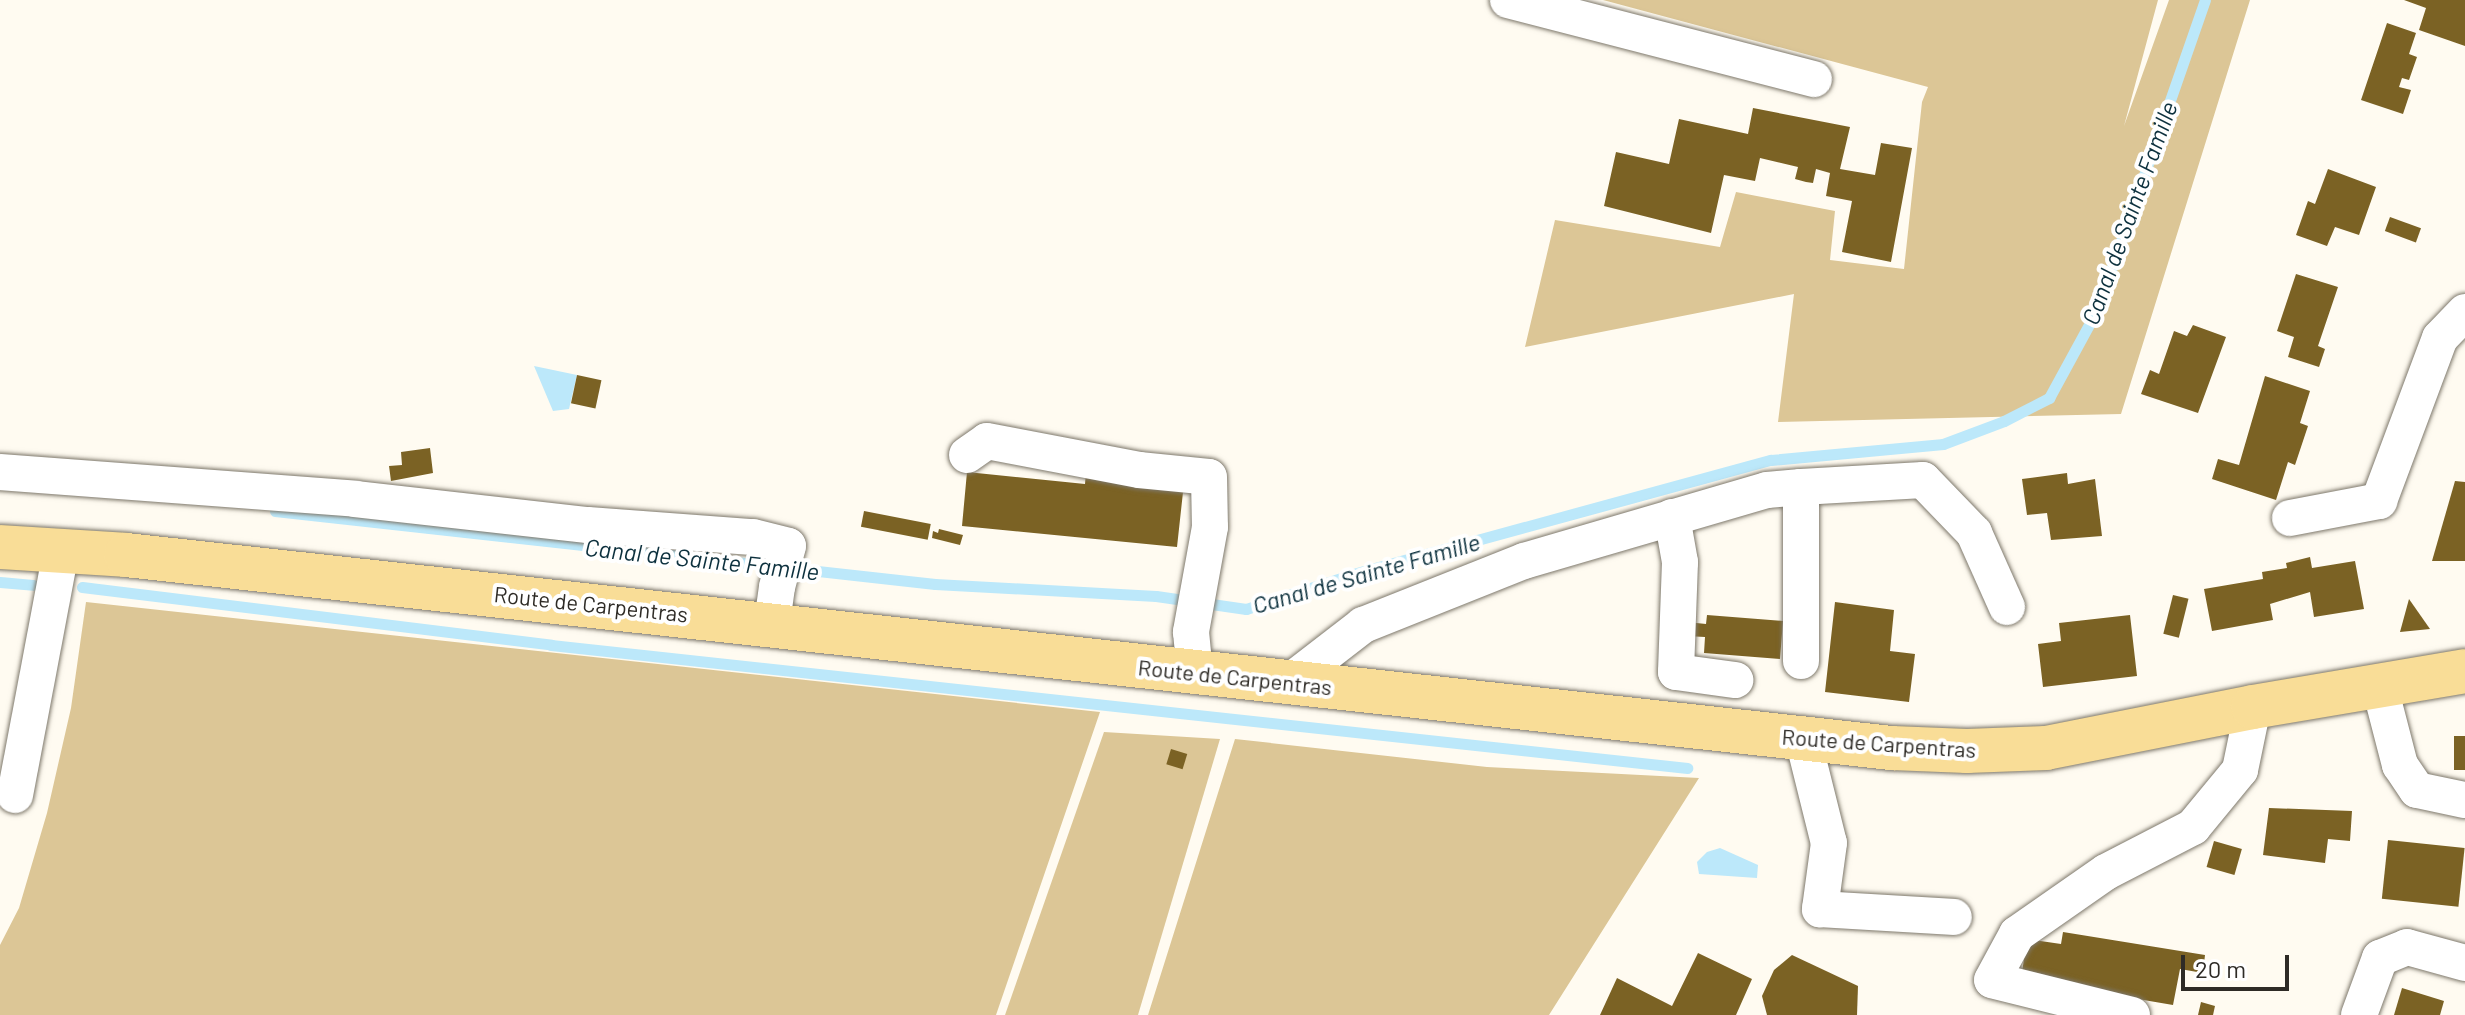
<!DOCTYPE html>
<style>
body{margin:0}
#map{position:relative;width:2465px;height:1015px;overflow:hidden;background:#fffbf1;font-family:Barlow,sans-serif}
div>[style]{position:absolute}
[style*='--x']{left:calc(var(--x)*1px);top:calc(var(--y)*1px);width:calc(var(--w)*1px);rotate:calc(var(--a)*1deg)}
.green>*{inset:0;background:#dcc696}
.water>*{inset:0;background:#bce8fa}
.stream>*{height:11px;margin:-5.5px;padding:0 5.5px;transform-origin:5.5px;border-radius:5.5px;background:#bce8fa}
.building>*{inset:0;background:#7b6224;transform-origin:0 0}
.roads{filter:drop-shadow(0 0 2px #7e786b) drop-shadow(0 0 2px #7e786b)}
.minor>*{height:36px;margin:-18px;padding:0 18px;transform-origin:18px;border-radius:18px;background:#fff}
.major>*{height:44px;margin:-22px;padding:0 22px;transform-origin:22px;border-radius:22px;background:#f9dd97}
span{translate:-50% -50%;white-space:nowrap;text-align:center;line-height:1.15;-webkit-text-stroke:8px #fff;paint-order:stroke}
.street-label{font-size:22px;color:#2e2b26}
.water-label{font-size:24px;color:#0c303d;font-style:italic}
.scale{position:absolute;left:2181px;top:955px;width:108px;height:36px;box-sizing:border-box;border:4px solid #2e2b26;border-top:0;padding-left:10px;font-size:24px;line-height:28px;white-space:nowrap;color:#2e2b26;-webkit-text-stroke:6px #fff;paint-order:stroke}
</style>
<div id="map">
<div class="green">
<i style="clip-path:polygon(1603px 0,2158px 0,2124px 126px,2169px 0,2250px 0,2121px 414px,1778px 422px,1794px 294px,1525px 347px,1555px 220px,1720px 247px,1736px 192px,1835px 211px,1830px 260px,1904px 269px,1922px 102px,1928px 87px)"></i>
<i style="clip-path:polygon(86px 602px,1100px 712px,996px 1015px,0 1015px,0 945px,19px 908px,47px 813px,71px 708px)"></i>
<i style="clip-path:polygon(1104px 732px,1220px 739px,1138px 1015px,1005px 1015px)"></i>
<i style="clip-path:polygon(1235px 739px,1487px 767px,1699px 778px,1549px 1015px,1148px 1015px)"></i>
</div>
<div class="water">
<i style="clip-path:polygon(534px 366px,577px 375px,569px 409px,553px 411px)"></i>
<i style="clip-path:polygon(1720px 848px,1758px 865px,1757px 878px,1699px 874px,1697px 862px,1707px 852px)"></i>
</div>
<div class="stream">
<i style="--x:275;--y:511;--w:664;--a:6.31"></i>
<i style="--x:935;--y:584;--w:221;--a:3.1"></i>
<i style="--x:1156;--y:596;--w:91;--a:8.2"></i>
<i style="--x:1246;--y:609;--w:113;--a:-18.1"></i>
<i style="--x:1353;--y:574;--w:433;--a:-15.3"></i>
<i style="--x:1771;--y:460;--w:173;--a:-5.3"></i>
<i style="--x:1943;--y:444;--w:65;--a:-20.7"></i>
<i style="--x:2004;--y:421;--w:51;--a:-27.1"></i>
<i style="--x:2049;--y:398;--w:100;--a:-61.4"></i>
<i style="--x:2097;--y:310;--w:328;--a:-70.8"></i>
<i style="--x:0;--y:582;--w:33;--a:5"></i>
<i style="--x:82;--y:587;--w:473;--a:7"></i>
<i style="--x:551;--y:645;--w:1143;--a:6.18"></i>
</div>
<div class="building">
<i style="clip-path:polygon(2404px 0,2465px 0,2465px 46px,2419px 30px,2426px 8px)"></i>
<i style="clip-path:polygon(2387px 23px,2416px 33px,2409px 54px,2417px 57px,2409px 80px,2402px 78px,2399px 87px,2411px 90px,2403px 114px,2361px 100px)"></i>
<i style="clip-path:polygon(1753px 108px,1850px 127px,1840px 169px,1875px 175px,1881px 143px,1912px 148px,1891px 262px,1842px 252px,1852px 201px,1826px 196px,1830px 173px,1816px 169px,1813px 183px,1806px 182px,1795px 179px,1798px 167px,1760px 158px,1755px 181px,1724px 175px,1711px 233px,1604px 206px,1616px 152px,1669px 164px,1679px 119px,1748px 134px)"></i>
<i style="clip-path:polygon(2328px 169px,2376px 187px,2359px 235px,2335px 227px,2327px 246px,2296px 235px,2308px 201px,2315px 204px)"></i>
<i style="left:2390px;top:217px;width:33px;height:15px;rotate:20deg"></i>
<i style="clip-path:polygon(2296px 274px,2338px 287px,2318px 346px,2325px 349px,2319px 367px,2288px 357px,2294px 337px,2277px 331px)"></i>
<i style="clip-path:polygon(2193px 325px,2226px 337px,2198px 413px,2141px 394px,2150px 370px,2159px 374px,2174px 331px,2187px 336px)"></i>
<i style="left:577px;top:375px;width:25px;height:29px;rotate:12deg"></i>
<i style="clip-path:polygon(2265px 376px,2310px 391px,2300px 423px,2308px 426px,2295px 465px,2288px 462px,2276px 500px,2212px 479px,2218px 459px,2239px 465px)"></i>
<i style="clip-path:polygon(430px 448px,433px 473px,391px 481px,389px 466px,402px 465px,401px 452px)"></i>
<i style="clip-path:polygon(967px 472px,1085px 484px,1086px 472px,1184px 483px,1177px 547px,962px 526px)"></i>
<i style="clip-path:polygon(2067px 473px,2068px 484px,2095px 479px,2102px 536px,2051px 540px,2047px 513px,2027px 515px,2022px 479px)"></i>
<i style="clip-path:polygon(2455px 481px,2465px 482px,2465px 561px,2432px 561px)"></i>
<i style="left:864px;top:511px;width:68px;height:16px;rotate:11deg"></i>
<i style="clip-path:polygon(939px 529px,963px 535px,960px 545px,932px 538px,933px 531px,938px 533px)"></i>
<i style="clip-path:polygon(2310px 557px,2312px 568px,2355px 561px,2364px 609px,2314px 617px,2310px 592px,2270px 604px,2273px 620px,2212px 631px,2204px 589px,2263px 579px,2262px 572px,2287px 568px,2286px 563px)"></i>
<i style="left:2173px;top:595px;width:16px;height:40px;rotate:14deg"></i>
<i style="clip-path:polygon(2409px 599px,2430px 629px,2400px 632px)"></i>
<i style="clip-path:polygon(1835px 602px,1894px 610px,1890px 651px,1915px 654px,1909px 702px,1825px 692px)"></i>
<i style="clip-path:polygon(1707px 615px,1783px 621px,1780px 659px,1704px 653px,1705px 637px,1686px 636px,1687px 622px,1706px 624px)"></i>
<i style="clip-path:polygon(2130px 615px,2137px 676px,2043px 687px,2038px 644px,2061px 641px,2059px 623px)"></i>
<i style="left:2454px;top:736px;width:11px;height:34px"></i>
<i style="left:1171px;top:749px;width:17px;height:16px;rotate:17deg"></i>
<i style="clip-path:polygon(2269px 808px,2352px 811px,2350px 841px,2328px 839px,2325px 863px,2263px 855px)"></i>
<i style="left:2388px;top:840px;width:77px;height:59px;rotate:6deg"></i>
<i style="left:2214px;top:841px;width:29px;height:27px;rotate:16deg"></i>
<i style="clip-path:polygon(2063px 932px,2205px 955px,2203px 973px,2180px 969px,2173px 1005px,2021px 979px,2027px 939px,2061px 944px)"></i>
<i style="clip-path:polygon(1698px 953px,1752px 979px,1736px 1015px,1600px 1015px,1617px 978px,1672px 1006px)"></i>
<i style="clip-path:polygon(1792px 955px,1858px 986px,1857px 1015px,1767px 1015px,1762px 996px,1774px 970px)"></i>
<i style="clip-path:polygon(2402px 988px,2444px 1001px,2440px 1015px,2394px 1015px)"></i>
<i style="clip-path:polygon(2201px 1002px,2215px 1006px,2213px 1015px,2198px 1015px)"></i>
</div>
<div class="roads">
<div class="minor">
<i style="--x:1508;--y:0;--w:316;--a:14.5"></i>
<i style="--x:967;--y:455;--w:24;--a:-35"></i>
<i style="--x:987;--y:441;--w:155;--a:10.8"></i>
<i style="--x:1139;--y:470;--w:70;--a:5.7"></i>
<i style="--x:1209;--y:477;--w:50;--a:88.9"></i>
<i style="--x:1210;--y:527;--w:107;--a:100.3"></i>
<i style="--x:1191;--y:632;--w:41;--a:84.4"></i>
<i style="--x:0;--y:472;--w:356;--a:4.3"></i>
<i style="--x:355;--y:499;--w:234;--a:6.4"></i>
<i style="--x:588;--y:525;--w:165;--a:4.2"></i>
<i style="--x:753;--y:537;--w:36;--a:14"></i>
<i style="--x:788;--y:546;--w:42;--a:105"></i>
<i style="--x:777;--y:587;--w:36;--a:98"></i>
<i style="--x:1672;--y:517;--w:46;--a:79.9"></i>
<i style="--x:1680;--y:562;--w:110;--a:92.1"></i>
<i style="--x:1676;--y:672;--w:60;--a:7.7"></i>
<i style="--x:2290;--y:518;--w:91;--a:-10.8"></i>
<i style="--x:2379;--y:501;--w:174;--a:-69.5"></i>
<i style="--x:2440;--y:338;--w:36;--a:-46"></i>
<i style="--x:1801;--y:661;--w:174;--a:-90"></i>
<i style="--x:1288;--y:683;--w:95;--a:-37.7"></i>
<i style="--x:1363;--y:625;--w:173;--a:-21.7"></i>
<i style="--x:1524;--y:561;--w:253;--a:-16.3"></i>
<i style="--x:1767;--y:490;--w:34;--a:-5"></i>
<i style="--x:1801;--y:487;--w:122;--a:-3.3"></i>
<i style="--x:1923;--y:480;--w:74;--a:46.1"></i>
<i style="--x:1974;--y:533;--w:81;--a:66"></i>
<i style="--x:2379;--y:684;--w:84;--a:75.5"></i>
<i style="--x:2400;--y:765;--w:30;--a:56"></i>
<i style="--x:2417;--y:790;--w:49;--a:11.8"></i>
<i style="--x:1803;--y:739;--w:107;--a:76"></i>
<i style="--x:1829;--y:843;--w:67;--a:97.8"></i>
<i style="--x:1820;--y:909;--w:134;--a:3.4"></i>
<i style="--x:15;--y:795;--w:248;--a:-79.3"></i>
<i style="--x:2132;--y:1015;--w:144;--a:-166"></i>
<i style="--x:1992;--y:980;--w:52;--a:-61.5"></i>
<i style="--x:2017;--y:934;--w:108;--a:-34.9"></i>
<i style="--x:2106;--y:872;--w:98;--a:-27.3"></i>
<i style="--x:2193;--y:827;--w:74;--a:-50.5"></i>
<i style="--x:2240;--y:770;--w:64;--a:-78.3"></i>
<i style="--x:2359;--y:1015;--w:61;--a:-69.8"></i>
<i style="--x:2380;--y:958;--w:29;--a:-22"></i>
<i style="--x:2407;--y:947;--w:60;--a:15.4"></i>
</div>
<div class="major">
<i style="--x:0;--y:547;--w:126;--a:3.6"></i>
<i style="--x:126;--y:555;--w:1777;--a:6.24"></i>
<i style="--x:1892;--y:748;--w:75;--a:2.3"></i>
<i style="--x:1967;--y:751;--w:79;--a:-2.2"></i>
<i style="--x:2046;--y:748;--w:211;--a:-11.2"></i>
<i style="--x:2253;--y:707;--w:215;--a:-9.6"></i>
</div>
</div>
<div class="street-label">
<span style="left:591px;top:604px;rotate:6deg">Route de Carpentras</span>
<span style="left:1235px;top:677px;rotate:6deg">Route de Carpentras</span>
<span style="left:1879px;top:743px;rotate:4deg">Route de Carpentras</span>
</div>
<div class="water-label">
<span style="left:2129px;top:213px;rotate:-70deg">Canal de Sainte Famille</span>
<span style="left:702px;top:559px;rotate:6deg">Canal de Sainte Famille</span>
<span style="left:1366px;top:573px;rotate:-16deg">Canal de Sainte Famille</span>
</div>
<div class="scale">20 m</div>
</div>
